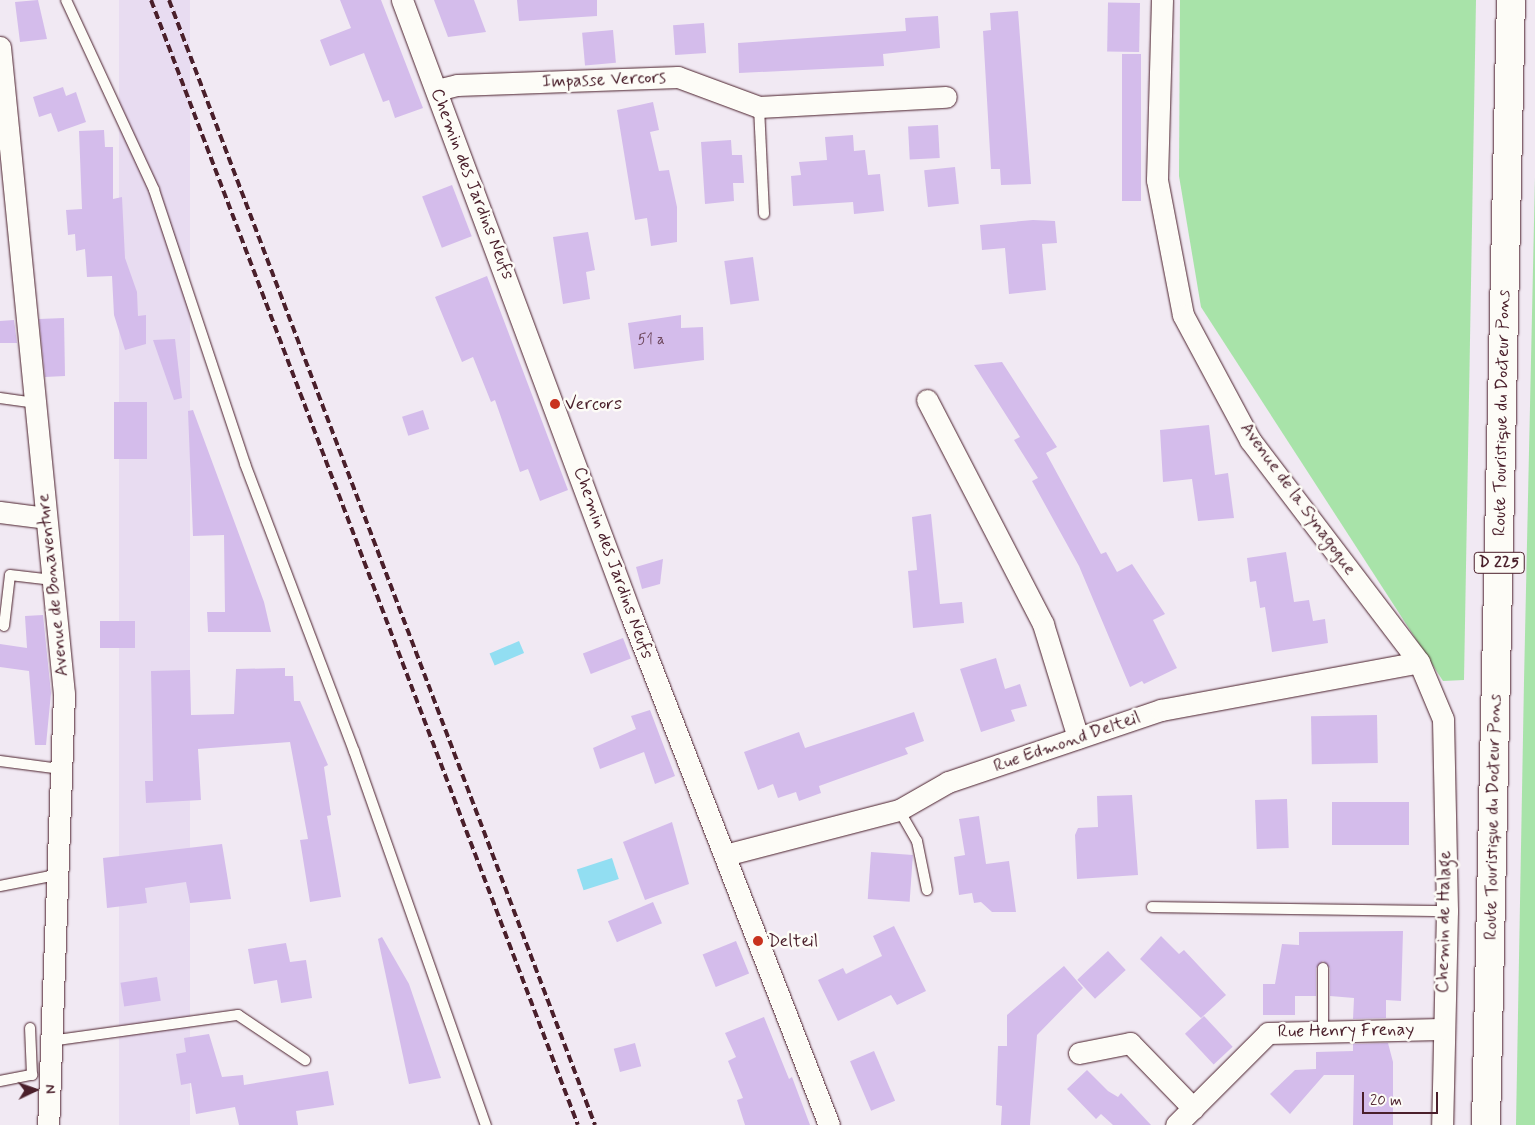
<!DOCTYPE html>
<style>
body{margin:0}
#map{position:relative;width:1535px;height:1125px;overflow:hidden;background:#f1e9f3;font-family:Mynerve,sans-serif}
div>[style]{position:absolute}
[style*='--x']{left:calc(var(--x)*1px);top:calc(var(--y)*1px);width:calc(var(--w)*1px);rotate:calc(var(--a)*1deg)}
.built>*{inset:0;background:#e8dcf1;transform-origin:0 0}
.green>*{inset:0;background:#a8e3a9}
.water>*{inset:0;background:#92def2;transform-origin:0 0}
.building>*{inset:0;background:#d4bceb;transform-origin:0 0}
.roads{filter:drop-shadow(0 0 1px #4a1f2b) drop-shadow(0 0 1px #4a1f2b)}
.lane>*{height:10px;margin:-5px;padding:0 5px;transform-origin:5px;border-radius:5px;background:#fdfcf7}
.street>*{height:21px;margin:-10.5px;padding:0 10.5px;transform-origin:10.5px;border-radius:10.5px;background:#fdfcf7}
.highway>*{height:28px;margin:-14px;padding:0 14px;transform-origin:14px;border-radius:14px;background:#fdfcf7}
.rail>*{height:4px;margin-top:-2px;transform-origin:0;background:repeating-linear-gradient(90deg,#4a1f2b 0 8px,transparent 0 12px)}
.dots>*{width:14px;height:14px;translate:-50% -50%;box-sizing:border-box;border:2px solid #fdfcf7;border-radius:50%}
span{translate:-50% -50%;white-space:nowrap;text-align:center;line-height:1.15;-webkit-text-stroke:5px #fdfcf7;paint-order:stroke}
.number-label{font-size:15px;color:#6c465b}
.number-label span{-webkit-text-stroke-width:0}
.shield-label span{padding:1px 4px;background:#fdfcf7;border:1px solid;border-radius:4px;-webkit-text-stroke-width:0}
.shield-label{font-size:16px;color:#4a1f2b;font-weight:700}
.street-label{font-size:18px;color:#4a1f2b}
.poi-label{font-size:18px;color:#4a1f2b}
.left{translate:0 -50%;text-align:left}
.north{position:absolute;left:10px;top:1065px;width:50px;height:50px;-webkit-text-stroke:4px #fdfcf7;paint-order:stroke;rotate:87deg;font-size:14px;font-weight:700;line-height:20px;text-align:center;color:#4a1f2b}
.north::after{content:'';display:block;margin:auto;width:18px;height:22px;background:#4a1f2b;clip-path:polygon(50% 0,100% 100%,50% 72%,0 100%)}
.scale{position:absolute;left:1362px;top:1092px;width:76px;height:22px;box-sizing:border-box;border:2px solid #4a1f2b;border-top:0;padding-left:6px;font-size:15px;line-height:18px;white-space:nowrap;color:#4a1f2b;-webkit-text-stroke:4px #fdfcf7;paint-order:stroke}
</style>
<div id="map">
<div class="built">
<i style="left:119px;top:0;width:71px;height:1204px"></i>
</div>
<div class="green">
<i style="clip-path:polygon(1180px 0,1476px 0,1464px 680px,1443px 681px,1201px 307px,1179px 176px)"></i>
<i style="clip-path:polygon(1535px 177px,1535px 1125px,1516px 1125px,1524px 681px)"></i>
</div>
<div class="water">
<i style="left:519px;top:641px;width:13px;height:32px;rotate:67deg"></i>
<i style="left:612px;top:858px;width:22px;height:37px;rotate:72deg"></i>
</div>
<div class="building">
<i style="clip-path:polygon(38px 0,47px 39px,20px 42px,15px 2px)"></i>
<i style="clip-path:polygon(340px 0,381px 0,423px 108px,395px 118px,389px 100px,383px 102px,364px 53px,330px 66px,320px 40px,351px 28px)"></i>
<i style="clip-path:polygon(434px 0,474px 0,486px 32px,448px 37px)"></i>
<i style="clip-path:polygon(517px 0,597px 0,597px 16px,519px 21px)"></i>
<i style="left:1140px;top:3px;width:49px;height:32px;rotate:91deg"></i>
<i style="clip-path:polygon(1018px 11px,1031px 184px,1001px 185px,1000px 169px,991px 169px,983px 31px,991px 30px,990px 13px)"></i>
<i style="clip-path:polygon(938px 16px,940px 48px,883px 54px,884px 66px,739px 73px,738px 43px,906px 31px,905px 18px)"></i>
<i style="left:704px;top:23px;width:30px;height:31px;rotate:86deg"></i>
<i style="left:613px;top:30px;width:33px;height:31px;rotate:85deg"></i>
<i style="left:1141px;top:54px;width:147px;height:19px;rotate:90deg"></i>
<i style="clip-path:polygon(63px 87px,66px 96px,76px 92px,86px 122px,58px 132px,51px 113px,39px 117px,33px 97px)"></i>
<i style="clip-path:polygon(653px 102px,659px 130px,650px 132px,659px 171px,669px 170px,677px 207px,677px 242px,651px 246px,647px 218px,635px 220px,617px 110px)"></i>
<i style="left:938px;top:125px;width:33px;height:30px;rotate:87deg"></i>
<i style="clip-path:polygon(104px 130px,105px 147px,113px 147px,113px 199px,122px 197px,125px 258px,137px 292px,138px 316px,146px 315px,146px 344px,125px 350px,114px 315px,112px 276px,87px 277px,85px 249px,76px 251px,75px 234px,68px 235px,66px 210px,82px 209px,79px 131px)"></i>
<i style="clip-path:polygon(853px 135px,854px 151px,865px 150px,868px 175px,880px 174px,884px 211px,854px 214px,853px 202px,793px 206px,791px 176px,801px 175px,799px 162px,827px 160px,825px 137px)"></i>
<i style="clip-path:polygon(731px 140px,732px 155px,742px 155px,744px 183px,733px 183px,734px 201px,705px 204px,701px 142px)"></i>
<i style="left:955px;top:167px;width:37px;height:31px;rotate:84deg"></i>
<i style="left:452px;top:185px;width:55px;height:32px;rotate:69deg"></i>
<i style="clip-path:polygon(1033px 220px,1055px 221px,1057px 243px,1042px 244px,1046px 290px,1009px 294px,1005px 248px,982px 250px,980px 225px)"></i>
<i style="clip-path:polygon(588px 232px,595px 270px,586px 272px,590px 299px,563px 304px,553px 237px)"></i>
<i style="left:753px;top:257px;width:44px;height:29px;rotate:82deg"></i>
<i style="clip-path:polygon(487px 276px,568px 490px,540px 501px,528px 469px,520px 472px,495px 400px,491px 402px,473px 357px,462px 362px,435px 297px)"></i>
<i style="clip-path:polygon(681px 315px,681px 328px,703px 327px,704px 360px,634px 369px,628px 323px)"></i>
<i style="clip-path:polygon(64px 318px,65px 376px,45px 377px,39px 319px)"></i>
<i style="clip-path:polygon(14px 320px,17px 343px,0 343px,0 321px)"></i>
<i style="clip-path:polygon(175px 339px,182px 398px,174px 400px,153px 340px)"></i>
<i style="clip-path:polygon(1002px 362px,1057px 447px,1046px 453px,1101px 554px,1106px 552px,1117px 572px,1132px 564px,1165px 614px,1153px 620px,1177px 668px,1144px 684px,1142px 681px,1130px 687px,1079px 566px,1032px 481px,1038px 478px,1014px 440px,1020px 437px,974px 365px)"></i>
<i style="left:114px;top:402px;width:33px;height:57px"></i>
<i style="clip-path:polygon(193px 410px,264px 602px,271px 632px,208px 632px,207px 612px,225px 612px,224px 535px,193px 536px,188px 411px)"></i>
<i style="left:423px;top:410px;width:20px;height:22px;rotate:72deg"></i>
<i style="clip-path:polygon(1209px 425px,1215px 475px,1228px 473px,1234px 518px,1198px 521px,1192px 479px,1163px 482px,1160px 430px)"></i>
<i style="clip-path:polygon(931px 514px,940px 604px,962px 602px,964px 623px,913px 628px,908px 571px,917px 570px,912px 517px)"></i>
<i style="clip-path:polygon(1286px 552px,1294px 602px,1309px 600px,1313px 621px,1325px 619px,1328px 643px,1272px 652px,1265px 607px,1260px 608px,1256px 581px,1250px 582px,1247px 558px)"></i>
<i style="clip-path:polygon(663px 559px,660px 584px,642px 589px,636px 567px)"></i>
<i style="clip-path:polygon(43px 615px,51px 693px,46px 745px,35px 745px,29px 671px,0 667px,0 644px,27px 648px,25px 616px)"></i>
<i style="left:100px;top:621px;width:35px;height:27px"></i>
<i style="left:623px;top:638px;width:22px;height:43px;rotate:69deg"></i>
<i style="clip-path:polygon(996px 658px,1005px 689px,1020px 684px,1027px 706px,1011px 710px,1015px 721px,981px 732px,960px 669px)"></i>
<i style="clip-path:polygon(285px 668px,285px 676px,293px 676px,294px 701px,300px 701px,328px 765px,324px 767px,331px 815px,327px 816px,341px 897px,310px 902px,300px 840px,308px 839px,290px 742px,198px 749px,201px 800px,146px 803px,145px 781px,153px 781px,151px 671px,190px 670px,191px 715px,234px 714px,236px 669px)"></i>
<i style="clip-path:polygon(650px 710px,675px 776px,655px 784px,644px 752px,600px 769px,593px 748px,636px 729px,631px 716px)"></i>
<i style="clip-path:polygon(914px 712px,924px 741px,905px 748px,908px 754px,819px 786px,821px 793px,799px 801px,796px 792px,778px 798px,773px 784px,758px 790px,744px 752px,799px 732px,805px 748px)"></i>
<i style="left:1377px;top:715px;width:48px;height:66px;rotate:89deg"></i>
<i style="clip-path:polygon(1132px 795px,1138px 875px,1077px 879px,1075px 835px,1078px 828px,1098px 827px,1097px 796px)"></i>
<i style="left:1287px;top:799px;width:49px;height:32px;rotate:88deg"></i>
<i style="left:1409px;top:802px;width:43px;height:77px;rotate:90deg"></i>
<i style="clip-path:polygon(979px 816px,986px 864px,1009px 861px,1016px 912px,992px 912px,981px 902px,974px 903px,972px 893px,959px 895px,954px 857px,965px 855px,959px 819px)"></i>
<i style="clip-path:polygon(672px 822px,689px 884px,645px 900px,623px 842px)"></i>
<i style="clip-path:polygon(222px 844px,231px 899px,190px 903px,186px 882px,145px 888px,147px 903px,107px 908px,103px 858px)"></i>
<i style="left:871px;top:852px;width:42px;height:47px;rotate:4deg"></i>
<i style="left:653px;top:902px;width:23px;height:49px;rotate:67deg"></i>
<i style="clip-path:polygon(894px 926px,926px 991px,897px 1005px,891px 995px,838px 1021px,818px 980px,843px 968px,846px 974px,882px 956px,873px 936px)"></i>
<i style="clip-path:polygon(1403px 931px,1401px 1001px,1386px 1000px,1386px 1018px,1353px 1019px,1354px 998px,1330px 996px,1330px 968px,1323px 961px,1316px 968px,1316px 996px,1295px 996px,1295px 1015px,1263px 1015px,1263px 984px,1275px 984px,1282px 944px,1299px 945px,1299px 932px)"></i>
<i style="clip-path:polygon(1161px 936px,1179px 954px,1184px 950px,1226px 995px,1201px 1018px,1140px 959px)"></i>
<i style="clip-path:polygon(382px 937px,409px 984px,441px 1078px,409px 1084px,378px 939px)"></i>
<i style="left:736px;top:941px;width:35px;height:36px;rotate:68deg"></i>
<i style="clip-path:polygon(286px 943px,290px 962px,306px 960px,312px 998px,281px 1003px,277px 980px,254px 984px,248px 949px)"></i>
<i style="left:1108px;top:951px;width:26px;height:42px;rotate:47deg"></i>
<i style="clip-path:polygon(1064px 966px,1083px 988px,1037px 1035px,1030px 1125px,1001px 1125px,1002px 1106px,996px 1105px,998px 1046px,1007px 1046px,1007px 1015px)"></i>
<i style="left:157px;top:977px;width:24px;height:37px;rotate:81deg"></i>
<i style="left:1204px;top:1016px;width:42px;height:26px;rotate:47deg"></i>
<i style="clip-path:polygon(764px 1017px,789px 1079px,792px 1077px,810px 1125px,745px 1125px,737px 1100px,743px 1098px,728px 1061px,736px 1057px,725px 1033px)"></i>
<i style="clip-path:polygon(209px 1034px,222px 1077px,243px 1075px,244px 1085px,328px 1071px,334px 1105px,296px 1111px,298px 1125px,239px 1125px,235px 1107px,196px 1114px,191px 1083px,181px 1085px,176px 1054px,186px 1052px,184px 1038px)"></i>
<i style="left:635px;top:1043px;width:24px;height:22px;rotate:75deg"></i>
<i style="clip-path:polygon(1388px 1043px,1393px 1062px,1393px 1125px,1353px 1125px,1354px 1075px,1324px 1075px,1290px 1114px,1270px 1094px,1295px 1070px,1316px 1069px,1316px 1052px,1353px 1051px,1353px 1044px)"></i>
<i style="left:874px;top:1051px;width:54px;height:26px;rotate:67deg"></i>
<i style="clip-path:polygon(1087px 1070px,1108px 1091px,1118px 1097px,1121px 1093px,1151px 1125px,1113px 1125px,1101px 1114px,1096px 1119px,1067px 1089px)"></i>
</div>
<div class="roads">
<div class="lane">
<i style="--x:66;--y:0;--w:209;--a:65.1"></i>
<i style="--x:154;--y:190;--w:289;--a:71.6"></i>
<i style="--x:245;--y:464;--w:307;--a:69.2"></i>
<i style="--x:354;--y:751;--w:397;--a:70.6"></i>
<i style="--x:759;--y:107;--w:107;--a:87.3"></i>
<i style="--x:0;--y:398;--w:35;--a:8"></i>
<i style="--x:4;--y:626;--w:51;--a:-83.3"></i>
<i style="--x:10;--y:575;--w:43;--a:6.6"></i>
<i style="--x:0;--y:761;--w:62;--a:7.5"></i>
<i style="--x:899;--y:810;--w:36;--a:60"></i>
<i style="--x:917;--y:841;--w:50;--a:78.5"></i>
<i style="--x:0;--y:886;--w:57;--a:-11.1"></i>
<i style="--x:1152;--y:907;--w:295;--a:0.8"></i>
<i style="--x:1323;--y:1031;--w:63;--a:-90"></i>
<i style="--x:50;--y:1041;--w:190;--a:-7.9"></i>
<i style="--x:238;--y:1015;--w:81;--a:33.9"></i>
<i style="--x:0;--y:1081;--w:33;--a:-11"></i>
<i style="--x:32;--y:1075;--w:47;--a:-92.4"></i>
</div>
<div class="street">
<i style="--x:402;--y:0;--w:656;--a:69.58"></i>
<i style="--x:631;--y:615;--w:547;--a:68.78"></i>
<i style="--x:1162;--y:0;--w:180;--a:91.6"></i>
<i style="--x:1157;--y:180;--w:137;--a:79.1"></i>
<i style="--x:1183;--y:315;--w:142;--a:61.8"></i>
<i style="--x:1250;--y:440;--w:279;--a:52.7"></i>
<i style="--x:1419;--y:662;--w:62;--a:67.2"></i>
<i style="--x:1443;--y:719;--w:192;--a:88.8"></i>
<i style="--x:1447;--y:911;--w:214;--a:91.3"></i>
<i style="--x:0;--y:47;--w:650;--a:84.35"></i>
<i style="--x:64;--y:694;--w:431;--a:92.1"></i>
<i style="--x:437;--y:90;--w:21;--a:-14"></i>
<i style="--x:457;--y:85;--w:221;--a:-2.1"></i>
<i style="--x:678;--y:77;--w:86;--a:20.3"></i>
<i style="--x:759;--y:107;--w:187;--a:-3.1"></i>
<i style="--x:927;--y:400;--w:252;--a:62.6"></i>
<i style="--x:1043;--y:624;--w:119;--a:72.9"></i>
<i style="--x:0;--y:512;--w:46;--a:7.4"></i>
<i style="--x:725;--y:855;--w:180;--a:-14.5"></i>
<i style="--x:899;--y:810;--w:56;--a:-29.7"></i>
<i style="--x:948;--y:782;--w:225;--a:-18.7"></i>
<i style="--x:1161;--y:710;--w:262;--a:-10.5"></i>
<i style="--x:1079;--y:1053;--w:52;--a:-11.1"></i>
<i style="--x:1130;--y:1043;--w:91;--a:45.9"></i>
<i style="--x:1176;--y:1125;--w:130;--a:-45"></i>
<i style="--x:1268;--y:1033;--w:173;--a:-1.3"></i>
</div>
<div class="highway">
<i style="--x:1486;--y:1125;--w:1125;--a:-88.73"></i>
</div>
</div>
<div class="rail">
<i style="--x:151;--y:0;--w:1203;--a:69.22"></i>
<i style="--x:169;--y:0;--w:1203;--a:69.26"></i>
</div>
<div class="dots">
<i style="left:555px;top:404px;background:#c8321e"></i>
<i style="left:758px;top:941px;background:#c8321e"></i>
</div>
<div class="number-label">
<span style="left:651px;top:341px">51 a</span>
</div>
<div class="shield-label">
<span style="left:1499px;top:563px">D 225</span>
</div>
<div class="street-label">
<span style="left:604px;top:80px;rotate:-2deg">Impasse Vercors</span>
<span style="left:472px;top:184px;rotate:69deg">Chemin des Jardins Neufs</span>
<span style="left:1502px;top:413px;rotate:-89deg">Route Touristique du Docteur Pons</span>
<span style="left:1298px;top:499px;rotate:54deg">Avenue de la Synagogue</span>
<span style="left:613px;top:563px;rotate:70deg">Chemin des Jardins Neufs</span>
<span style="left:53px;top:585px;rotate:-96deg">Avenue de Bonaventure</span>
<span style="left:1067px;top:742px;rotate:-19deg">Rue Edmond Delteil</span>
<span style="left:1493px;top:817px;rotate:-89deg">Route Touristique du Docteur Pons</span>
<span style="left:1444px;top:922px;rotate:-89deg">Chemin de Halage</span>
<span style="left:1346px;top:1031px;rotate:-1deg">Rue Henry Frenay</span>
</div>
<div class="poi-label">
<span class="left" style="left:565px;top:404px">Vercors</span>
<span class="left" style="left:768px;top:941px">Delteil</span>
</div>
<div class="north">N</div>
<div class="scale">20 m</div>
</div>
